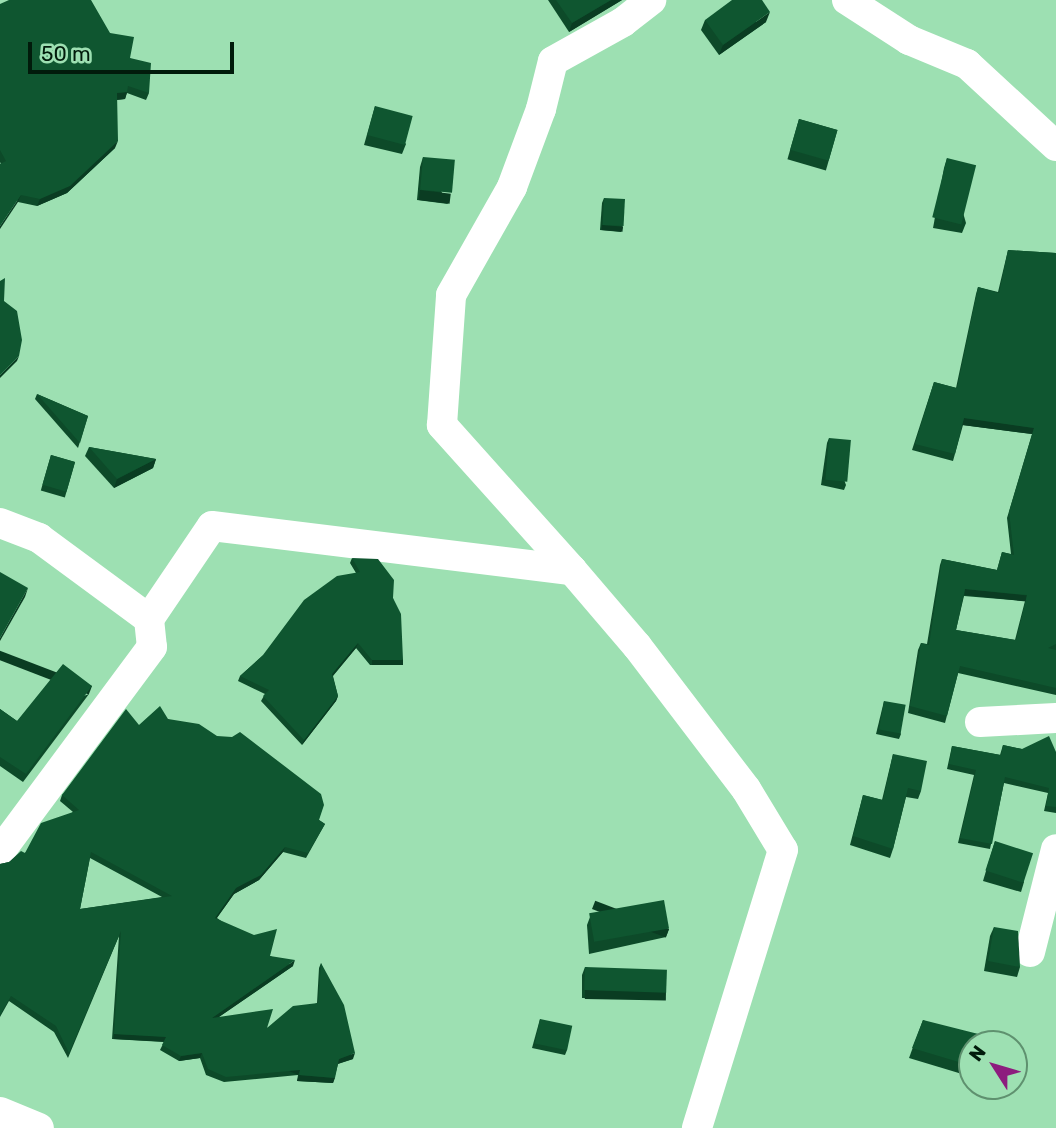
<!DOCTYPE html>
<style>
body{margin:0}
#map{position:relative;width:1056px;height:1128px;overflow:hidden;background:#9de0b2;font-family:Rubik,sans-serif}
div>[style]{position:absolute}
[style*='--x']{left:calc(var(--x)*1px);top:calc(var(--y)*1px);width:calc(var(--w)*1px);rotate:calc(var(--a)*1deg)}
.minor>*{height:30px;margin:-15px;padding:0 15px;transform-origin:15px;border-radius:15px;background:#fff}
.wall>*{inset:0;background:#0d4a29;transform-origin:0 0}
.shaded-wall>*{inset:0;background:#0a3c22;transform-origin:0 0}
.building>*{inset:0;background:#0f5630;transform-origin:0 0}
span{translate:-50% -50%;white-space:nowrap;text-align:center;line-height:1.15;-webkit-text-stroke:7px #9de0b2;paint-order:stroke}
.north{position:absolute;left:958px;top:1030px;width:70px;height:70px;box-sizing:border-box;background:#9de0b2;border:2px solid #5f916f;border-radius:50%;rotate:307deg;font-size:19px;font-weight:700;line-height:28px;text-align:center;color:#011b0b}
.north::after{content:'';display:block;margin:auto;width:24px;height:32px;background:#8d1c7e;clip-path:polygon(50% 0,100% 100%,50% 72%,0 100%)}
.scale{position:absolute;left:28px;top:42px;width:206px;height:32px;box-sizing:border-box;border:4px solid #011b0b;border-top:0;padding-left:9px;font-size:21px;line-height:24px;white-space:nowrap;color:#011b0b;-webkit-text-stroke:5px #9de0b2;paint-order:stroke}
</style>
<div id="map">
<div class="minor">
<i style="--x:847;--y:0;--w:74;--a:32.8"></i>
<i style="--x:909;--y:40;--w:63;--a:22.5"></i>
<i style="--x:967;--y:64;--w:121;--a:42.7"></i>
<i style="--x:0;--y:523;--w:42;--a:21"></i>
<i style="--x:39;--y:538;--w:137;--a:36.4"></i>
<i style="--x:149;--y:619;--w:28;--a:84"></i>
<i style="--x:152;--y:647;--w:255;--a:126.6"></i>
<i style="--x:572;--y:570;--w:195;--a:-131.9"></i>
<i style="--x:442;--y:425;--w:130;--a:-86"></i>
<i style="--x:451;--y:295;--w:124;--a:-60.5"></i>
<i style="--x:512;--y:187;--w:83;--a:-69.6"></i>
<i style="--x:541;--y:109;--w:49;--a:-76"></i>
<i style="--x:553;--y:61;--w:80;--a:-29.1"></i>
<i style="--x:623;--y:22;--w:36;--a:-38"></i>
<i style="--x:149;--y:619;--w:112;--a:-55.9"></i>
<i style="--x:212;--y:526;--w:363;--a:7"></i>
<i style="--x:572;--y:570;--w:100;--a:49.5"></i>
<i style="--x:637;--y:646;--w:180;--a:52.7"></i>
<i style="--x:746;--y:789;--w:71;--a:58.8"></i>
<i style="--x:783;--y:850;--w:291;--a:107.2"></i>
<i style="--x:980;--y:722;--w:76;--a:-3"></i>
<i style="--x:1030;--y:952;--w:106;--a:-75.8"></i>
<i style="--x:0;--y:1112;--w:42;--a:22.3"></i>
</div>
<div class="wall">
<i style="clip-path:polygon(548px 0,622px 0,569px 32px)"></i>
<i style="clip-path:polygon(0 4px,110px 33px,130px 58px,149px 93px,146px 100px,127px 93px,125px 99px,117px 100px,115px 148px,67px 193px,37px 206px,18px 202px,0 162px)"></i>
<i style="clip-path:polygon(705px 20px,766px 22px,719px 55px,701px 30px)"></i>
<i style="clip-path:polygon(375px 106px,406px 144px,402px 154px,364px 145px)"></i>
<i style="left:799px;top:119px;width:40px;height:42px;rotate:16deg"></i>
<i style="clip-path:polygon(423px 157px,448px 204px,417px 200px,420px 167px)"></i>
<i style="clip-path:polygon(947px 158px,966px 223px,962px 233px,933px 228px,944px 168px)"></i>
<i style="clip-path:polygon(604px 198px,623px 227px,621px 232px,600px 230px,602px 203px)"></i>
<i style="clip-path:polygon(evenodd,1008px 250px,1056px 253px,1056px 695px,958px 673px,945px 723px,908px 713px,918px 650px,921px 643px,927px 644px,940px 565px,942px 559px,997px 570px,1002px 552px,1011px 554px,1007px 518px,1032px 434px,963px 425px,953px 461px,912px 450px,934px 382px,956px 388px,976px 294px,978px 287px,998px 292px,1008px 250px,964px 596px,1025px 601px,1015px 640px,956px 630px,964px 596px)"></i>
<i style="clip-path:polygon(37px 394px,88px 416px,78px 448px,35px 399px)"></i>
<i style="clip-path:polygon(829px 438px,846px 485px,844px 490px,821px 485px,827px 443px)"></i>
<i style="clip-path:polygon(89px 447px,156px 459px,153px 468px,114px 488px,85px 456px)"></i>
<i style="left:51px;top:455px;width:25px;height:37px;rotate:16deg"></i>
<i style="clip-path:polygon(352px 558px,393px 598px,402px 665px,370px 665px,356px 648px,333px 676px,338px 696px,336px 701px,302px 745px,261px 701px,265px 694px,238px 681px,240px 676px,356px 573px,350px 563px)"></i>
<i style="clip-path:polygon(89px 694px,23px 782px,0 766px,0 709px,17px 721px)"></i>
<i style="clip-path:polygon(884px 701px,901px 734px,899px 739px,876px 734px)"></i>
<i style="clip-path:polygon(evenodd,168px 719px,325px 824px,306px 858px,283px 852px,259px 880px,234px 894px,217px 918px,270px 956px,293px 966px,219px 1017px,267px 1028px,317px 1003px,319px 968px,321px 963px,353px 1059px,338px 1064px,333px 1083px,297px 1081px,298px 1075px,224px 1082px,206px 1075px,200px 1058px,179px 1061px,160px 1050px,164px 1042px,112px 1039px,119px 936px,68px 1058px,54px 1032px,9px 1001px,0 1017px,0 864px,9px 862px,25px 853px,73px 812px,60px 801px,62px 795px,139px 725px,168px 719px,90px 858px,162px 897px,80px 909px,90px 858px)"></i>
<i style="clip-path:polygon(1003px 745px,1022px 749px,1056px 752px,1056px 813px,1044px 811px,1048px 793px,1004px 783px,990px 849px,958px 843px,974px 775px,947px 769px,952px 746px,1000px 755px)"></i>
<i style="clip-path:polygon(893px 754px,921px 791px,918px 799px,906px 797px,893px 849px,890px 858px,850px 845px,863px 795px,882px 800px)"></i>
<i style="clip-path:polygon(995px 841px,1024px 882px,1021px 892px,983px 881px)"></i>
<i style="clip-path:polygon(590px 917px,669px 929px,666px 937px,589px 954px,587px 925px)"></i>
<i style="clip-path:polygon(994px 927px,1020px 967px,1017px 977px,984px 971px,990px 936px)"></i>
<i style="clip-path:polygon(585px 967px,666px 991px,663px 999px,582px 998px,582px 975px)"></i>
<i style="clip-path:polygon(540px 1019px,567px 1050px,565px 1055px,532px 1048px)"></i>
<i style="clip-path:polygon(923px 1020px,972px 1044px,972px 1077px,909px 1058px)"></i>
</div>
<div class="shaded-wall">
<i style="clip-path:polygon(611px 0,622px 0,569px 32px,572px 23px)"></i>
<i style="clip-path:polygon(770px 12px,766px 22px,719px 55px,723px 45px)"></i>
<i style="clip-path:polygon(127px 92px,125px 99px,115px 100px,117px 93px)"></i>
<i style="clip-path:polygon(118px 141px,115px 148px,67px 193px,37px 206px,40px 199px)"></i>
<i style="left:420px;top:190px;width:31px;height:10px;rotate:7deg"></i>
<i style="clip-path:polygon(21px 195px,18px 202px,0 229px,0 226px)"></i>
<i style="left:602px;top:225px;width:21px;height:5px;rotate:5deg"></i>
<i style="clip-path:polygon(19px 356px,17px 361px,0 378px,0 375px)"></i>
<i style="clip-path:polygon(964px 418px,1034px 428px,1032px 434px,962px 425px)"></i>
<i style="clip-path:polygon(156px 459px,153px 468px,114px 488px,117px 479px)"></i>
<i style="clip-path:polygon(28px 588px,25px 597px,0 641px,0 638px)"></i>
<i style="left:965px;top:589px;width:62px;height:6px;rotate:6deg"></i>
<i style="clip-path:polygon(358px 643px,356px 648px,330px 679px,332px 674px)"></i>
<i style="left:372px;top:660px;width:31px;height:5px"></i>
<i style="left:92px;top:686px;width:9px;height:110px;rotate:111deg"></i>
<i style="clip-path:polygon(338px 696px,336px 701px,302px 745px,304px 740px)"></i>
<i style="clip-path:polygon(285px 847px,283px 852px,259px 880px,234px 894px,213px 923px,215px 918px,236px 888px)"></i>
<i style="left:669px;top:929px;width:9px;height:79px;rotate:111deg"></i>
<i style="clip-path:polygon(295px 960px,293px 966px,210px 1023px,212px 1018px)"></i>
<i style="left:585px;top:990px;width:81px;height:9px;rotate:1deg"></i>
<i style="left:114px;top:1034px;width:52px;height:5px;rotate:3deg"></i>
<i style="clip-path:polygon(202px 1053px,200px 1058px,179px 1061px,181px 1056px)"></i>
<i style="clip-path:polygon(355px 1053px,353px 1059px,337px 1064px,339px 1059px)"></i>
<i style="left:300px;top:1070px;width:5px;height:74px;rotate:112deg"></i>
<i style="clip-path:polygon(299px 1075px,335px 1078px,333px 1083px,297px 1081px)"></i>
</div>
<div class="building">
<i style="clip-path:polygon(9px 0,91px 0,110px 33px,134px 37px,130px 58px,151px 63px,149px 93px,128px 86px,127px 92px,117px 93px,118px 141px,70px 186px,40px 199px,21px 195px,0 226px,0 164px,6px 161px,0 150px,0 4px)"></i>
<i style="clip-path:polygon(556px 0,611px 0,572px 23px)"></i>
<i style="clip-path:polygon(732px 0,762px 0,770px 12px,723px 45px,705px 20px)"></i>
<i style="left:375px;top:106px;width:39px;height:30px;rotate:15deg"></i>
<i style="left:799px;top:119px;width:40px;height:32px;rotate:16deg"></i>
<i style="left:423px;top:157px;width:32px;height:33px;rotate:5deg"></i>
<i style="left:947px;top:158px;width:30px;height:61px;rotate:14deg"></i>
<i style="left:604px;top:198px;width:21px;height:27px;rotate:3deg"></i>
<i style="clip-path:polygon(evenodd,1008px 250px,1056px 253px,1056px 644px,1048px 648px,1056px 650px,1056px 688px,960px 666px,947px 716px,910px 706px,921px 643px,929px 645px,942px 559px,997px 570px,1002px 552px,1014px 555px,1009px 512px,1034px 428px,964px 418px,955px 454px,915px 444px,934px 382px,957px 388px,978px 287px,999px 293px,1008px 250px,965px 589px,1027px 595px,1016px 640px,956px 630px,965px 589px)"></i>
<i style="clip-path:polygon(5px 278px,4px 301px,17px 311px,22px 340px,19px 356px,0 375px,0 281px)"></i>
<i style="clip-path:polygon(37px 394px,88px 416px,80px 443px)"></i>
<i style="left:829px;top:438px;width:22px;height:42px;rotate:5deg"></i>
<i style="clip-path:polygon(89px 447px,156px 459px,117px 479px)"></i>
<i style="left:51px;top:455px;width:25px;height:31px;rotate:16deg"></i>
<i style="clip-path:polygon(352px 558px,378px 559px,394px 580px,393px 598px,401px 614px,403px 660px,372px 660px,358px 643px,332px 674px,338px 696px,304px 740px,263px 696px,269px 690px,240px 676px,263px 655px,304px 600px,337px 576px,360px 572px)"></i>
<i style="clip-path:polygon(0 572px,28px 588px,0 638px)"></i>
<i style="clip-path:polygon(63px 664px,92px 686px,26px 774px,0 757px,0 709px,17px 721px)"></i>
<i style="left:884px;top:701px;width:22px;height:29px;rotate:10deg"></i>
<i style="clip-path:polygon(evenodd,160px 706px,168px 719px,199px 724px,217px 736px,232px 737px,240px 732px,321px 794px,324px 805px,319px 820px,325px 824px,308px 853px,285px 847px,261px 875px,236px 888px,215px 918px,254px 935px,277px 929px,270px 956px,295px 960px,212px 1018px,273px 1009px,267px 1028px,293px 1006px,318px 1003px,321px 963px,344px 1005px,355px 1053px,339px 1059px,335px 1078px,299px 1075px,300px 1070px,226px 1077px,208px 1069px,202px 1053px,181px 1056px,162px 1045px,166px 1037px,114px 1034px,121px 931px,69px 1053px,56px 1026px,11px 996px,0 1015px,0 864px,9px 862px,21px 851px,25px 853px,41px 823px,79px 810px,62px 795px,126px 709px,139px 725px,160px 706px,91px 852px,172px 896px,80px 909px,91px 852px)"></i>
<i style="clip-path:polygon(1049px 736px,1056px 752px,1056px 807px,1046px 806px,1049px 788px,1005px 777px,992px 844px,960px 838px,976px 770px,949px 764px,952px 746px,1001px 755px,1003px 745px,1022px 749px)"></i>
<i style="clip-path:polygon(893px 754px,927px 761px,921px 791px,908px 788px,893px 849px,853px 836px,863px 795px,883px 800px)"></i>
<i style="left:995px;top:841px;width:40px;height:31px;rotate:18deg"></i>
<i style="left:664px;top:900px;width:29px;height:76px;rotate:80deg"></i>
<i style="clip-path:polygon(994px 927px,1018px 931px,1020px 967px,988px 961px)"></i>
<i style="left:585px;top:967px;width:82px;height:23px;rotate:2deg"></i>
<i style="left:540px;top:1019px;width:33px;height:25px;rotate:12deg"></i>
<i style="clip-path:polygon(923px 1020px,1006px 1041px,1005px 1044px,972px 1044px,972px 1066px,912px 1048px)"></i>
</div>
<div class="north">N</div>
<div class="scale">50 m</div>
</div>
